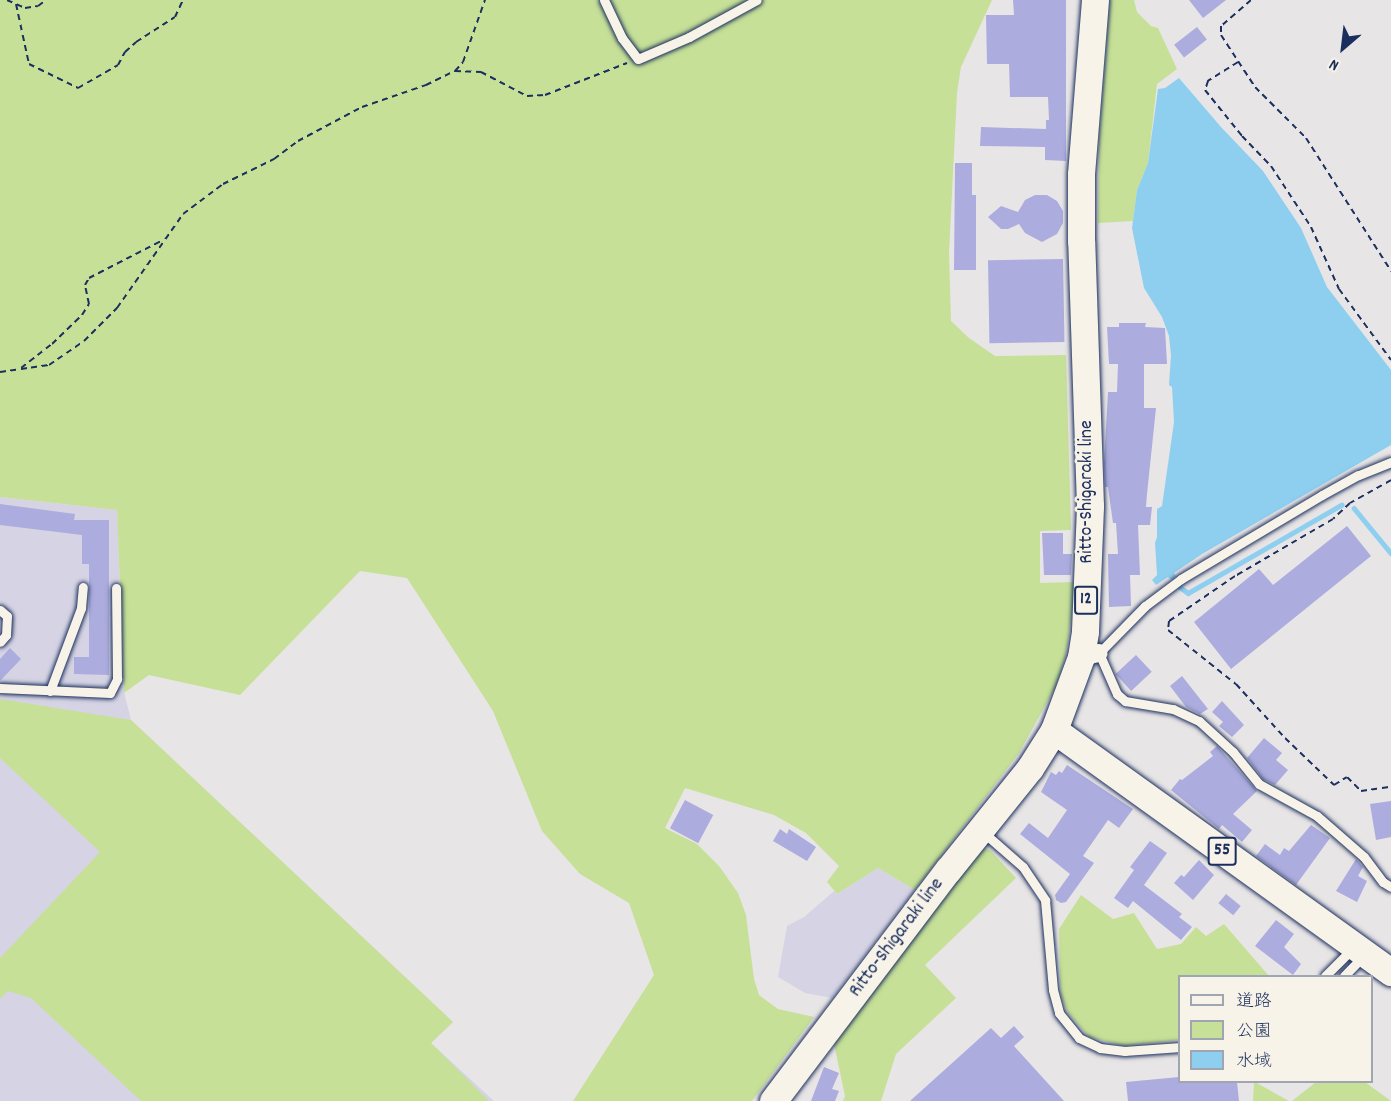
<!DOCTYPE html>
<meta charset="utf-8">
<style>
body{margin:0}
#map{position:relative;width:1391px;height:1101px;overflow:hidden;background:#e8e5e6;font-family:Dekko,"Klee One",sans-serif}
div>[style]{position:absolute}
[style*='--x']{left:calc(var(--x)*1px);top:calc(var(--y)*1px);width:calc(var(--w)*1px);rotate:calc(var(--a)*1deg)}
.built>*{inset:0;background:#d6d4e4}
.green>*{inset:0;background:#c6e097}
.water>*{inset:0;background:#8ecfef}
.stream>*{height:4.5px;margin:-2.25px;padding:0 2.25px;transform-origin:2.25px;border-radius:2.25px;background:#8ecfef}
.building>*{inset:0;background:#acacde;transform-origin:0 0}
.path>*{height:2px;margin-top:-1px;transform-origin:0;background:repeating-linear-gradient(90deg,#1b2f5e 0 6px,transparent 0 10.5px)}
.roads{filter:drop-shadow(0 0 2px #1b2f5e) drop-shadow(0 0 2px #1b2f5e)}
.lane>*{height:9px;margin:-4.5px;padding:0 4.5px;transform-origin:4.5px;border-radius:4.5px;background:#f7f3e8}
.street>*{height:18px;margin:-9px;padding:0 9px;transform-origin:9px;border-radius:9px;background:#f7f3e8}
.primary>*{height:27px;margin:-13.5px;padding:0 13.5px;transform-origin:13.5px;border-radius:13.5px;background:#f7f3e8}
span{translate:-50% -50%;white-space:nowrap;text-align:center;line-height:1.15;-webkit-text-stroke:5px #f7f3e8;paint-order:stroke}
.shield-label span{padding:2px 4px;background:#f7f3e8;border:2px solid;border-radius:4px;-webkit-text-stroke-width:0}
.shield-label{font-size:18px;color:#1b2f5e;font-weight:700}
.street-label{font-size:20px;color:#1b2f5e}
.legend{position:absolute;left:1178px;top:975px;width:195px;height:108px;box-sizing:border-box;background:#f7f3e8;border:2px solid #9fa5b1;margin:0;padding:8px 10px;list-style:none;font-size:18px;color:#1b2f5e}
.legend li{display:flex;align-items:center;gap:12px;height:30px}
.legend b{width:30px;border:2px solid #9fa5b1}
.north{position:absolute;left:1313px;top:18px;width:60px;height:60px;-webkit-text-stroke:4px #f7f3e8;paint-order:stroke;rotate:208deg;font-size:16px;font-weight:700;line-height:24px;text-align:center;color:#1b2f5e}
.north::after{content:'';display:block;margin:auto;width:21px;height:27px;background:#1b2f5e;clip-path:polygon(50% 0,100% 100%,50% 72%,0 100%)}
</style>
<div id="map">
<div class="built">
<i style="clip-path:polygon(0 497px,117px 510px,124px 692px,131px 720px,453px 1022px,431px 1043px,494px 1101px,0 1101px)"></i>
<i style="clip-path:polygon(878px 868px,915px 890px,832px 998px,805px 993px,778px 977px,787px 926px,804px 917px,834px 891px,837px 894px)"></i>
</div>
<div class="green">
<i style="clip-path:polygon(0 0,992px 0,961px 67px,957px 93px,949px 253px,951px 321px,969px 338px,995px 356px,1066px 355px,1071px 530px,1040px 531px,1040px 583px,1076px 582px,1066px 655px,1056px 686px,1019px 753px,915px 890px,878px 868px,837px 894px,827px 882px,839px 866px,806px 833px,774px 815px,685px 788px,665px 828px,697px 844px,719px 866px,738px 893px,746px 915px,754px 979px,759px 995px,778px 1009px,814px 1017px,752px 1101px,573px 1101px,654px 975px,629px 903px,580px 874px,542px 831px,493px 711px,407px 578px,360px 571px,240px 695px,149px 675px,124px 693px,117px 510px,0 497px)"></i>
<i style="clip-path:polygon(1110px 0,1134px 0,1137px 12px,1151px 26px,1158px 28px,1177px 69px,1157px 84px,1148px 163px,1137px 190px,1133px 221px,1098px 223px,1099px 139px)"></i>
<i style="clip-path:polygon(0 699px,131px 720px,453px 1022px,431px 1043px,489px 1101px,141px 1101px,31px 998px,8px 991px,0 999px,0 958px,100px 852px,0 758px)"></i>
<i style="clip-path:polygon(983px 848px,990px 850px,1016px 878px,925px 965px,956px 998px,896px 1054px,881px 1101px,843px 1101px,845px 1096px,833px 1039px,974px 853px)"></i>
<i style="clip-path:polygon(1081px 895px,1113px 919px,1134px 913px,1157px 949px,1181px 944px,1196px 927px,1206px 936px,1224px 924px,1269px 976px,1180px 976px,1179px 1040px,1124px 1046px,1089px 1037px,1068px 1013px,1061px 996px,1060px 982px,1059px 929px)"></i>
<i style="clip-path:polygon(1254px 1082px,1255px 1082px,1289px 1101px,1253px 1101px)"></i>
<i style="clip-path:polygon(1316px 1082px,1365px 1082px,1391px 1101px,1292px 1101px)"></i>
</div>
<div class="water">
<i style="clip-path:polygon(1179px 78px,1221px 127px,1263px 171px,1301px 228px,1327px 287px,1391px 370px,1391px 445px,1202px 554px,1174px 573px,1176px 576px,1172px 580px,1168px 577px,1156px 585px,1152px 580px,1157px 575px,1155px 543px,1157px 537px,1157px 509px,1162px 506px,1174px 422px,1172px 387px,1169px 385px,1171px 355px,1169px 336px,1162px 317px,1144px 288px,1132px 228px,1137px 190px,1148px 163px,1158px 89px,1165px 88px)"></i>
</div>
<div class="stream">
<i style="--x:1354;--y:508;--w:58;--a:50.6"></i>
<i style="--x:1180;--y:587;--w:10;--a:37"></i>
<i style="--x:1188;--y:593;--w:177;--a:-29.9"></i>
</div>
<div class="building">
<i style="clip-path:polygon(1013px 0,1066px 0,1066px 161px,1045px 160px,1045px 147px,980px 146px,981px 127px,1046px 129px,1046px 120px,1049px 120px,1048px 97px,1010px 97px,1009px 64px,987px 64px,986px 15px,1014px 15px)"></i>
<i style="clip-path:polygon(1189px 0,1226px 0,1203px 18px)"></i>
<i style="left:1197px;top:27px;width:16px;height:29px;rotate:52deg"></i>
<i style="clip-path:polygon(955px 163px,972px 163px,972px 195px,976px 195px,976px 270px,954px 270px)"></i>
<i style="clip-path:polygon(1035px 195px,1047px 195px,1057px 201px,1063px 211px,1063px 223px,1057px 234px,1042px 242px,1025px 233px,1019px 224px,1008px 229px,1001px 229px,988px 217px,1001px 206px,1018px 212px,1025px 200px)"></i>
<i style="left:1063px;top:259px;width:83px;height:75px;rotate:89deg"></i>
<i style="clip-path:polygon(1119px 323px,1146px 323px,1145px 327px,1165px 328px,1167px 364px,1144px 364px,1144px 408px,1156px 408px,1147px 494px,1146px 507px,1152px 507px,1150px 525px,1138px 525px,1140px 575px,1130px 575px,1131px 606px,1109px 607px,1108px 554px,1118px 554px,1116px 523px,1113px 523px,1108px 487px,1105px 487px,1104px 463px,1108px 392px,1117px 392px,1118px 364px,1109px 364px,1107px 327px,1119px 327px)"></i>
<i style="clip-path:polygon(0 504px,75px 514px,74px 520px,109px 520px,109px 675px,74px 674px,74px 657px,89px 657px,89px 564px,82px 564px,82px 535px,0 525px)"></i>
<i style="clip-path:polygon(1347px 526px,1371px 556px,1231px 669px,1194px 622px,1259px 569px,1273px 585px)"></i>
<i style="clip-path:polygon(1042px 533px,1063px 533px,1063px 554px,1072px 554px,1071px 575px,1044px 575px)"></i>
<i style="clip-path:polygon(10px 648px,21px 659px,0 681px,0 659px)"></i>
<i style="left:1136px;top:655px;width:23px;height:28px;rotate:47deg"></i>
<i style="clip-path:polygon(1182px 676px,1208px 709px,1200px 714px,1186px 707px,1170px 686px)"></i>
<i style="clip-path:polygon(1222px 701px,1244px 725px,1232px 737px,1219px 726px,1223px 722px,1212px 712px)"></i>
<i style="clip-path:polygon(1264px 738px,1282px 753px,1276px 760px,1288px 770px,1275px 785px,1263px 779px,1247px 758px)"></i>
<i style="clip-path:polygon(1217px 746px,1257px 791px,1233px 814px,1252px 830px,1242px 842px,1222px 825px,1219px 829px,1171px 790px,1180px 779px,1182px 780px,1213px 756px,1210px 752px)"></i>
<i style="clip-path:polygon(1067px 765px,1133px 809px,1119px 828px,1108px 820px,1083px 856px,1094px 863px,1066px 902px,1061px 903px,1056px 900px,1055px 895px,1070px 874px,1020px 834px,1029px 823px,1048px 838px,1067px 810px,1041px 792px,1051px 772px,1056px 775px,1059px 771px,1062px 773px)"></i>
<i style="left:685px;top:800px;width:32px;height:32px;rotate:28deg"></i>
<i style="clip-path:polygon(1391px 801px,1391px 837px,1376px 840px,1370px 804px)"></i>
<i style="clip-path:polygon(1311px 825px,1330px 838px,1296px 885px,1256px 856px,1265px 844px,1280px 855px,1284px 848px,1289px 851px)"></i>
<i style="clip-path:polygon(780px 829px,787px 834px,789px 829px,816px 847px,807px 861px,773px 841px)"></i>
<i style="clip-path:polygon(1150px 841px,1167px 853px,1144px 885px,1182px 914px,1179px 917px,1192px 927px,1181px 940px,1133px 901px,1128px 908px,1114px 898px,1134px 870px,1130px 867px)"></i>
<i style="clip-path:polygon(1356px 859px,1363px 867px,1358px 876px,1367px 881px,1357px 902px,1336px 891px)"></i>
<i style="clip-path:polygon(1199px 860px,1214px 875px,1193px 900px,1174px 883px,1181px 875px,1184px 877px)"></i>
<i style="left:1226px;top:894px;width:19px;height:12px;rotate:39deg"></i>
<i style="clip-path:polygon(1276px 920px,1294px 934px,1284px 947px,1301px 964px,1293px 975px,1255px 946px)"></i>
<i style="clip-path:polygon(1014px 1026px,1024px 1037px,1014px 1046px,1064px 1101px,910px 1101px,991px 1028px,1001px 1038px)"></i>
<i style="clip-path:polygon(824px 1067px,839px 1073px,832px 1089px,839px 1091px,835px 1101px,811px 1101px)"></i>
<i style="clip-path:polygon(1179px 1077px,1179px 1082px,1237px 1082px,1239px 1101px,1128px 1101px,1126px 1082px)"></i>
</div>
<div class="path">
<i style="--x:7;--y:0;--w:20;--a:24"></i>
<i style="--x:25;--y:8;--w:13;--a:-9"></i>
<i style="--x:38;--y:6;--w:10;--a:-37"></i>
<i style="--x:1251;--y:0;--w:40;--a:139"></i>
<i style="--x:1221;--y:26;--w:9;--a:90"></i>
<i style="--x:1221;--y:35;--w:62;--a:56.8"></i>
<i style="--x:1255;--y:87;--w:72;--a:45"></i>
<i style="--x:1306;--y:138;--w:158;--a:57.4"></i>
<i style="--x:16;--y:4;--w:61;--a:77.8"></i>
<i style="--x:29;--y:64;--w:55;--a:26.1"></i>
<i style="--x:78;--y:88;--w:46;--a:-29.9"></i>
<i style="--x:118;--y:65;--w:15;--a:-62"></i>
<i style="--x:125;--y:52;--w:15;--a:-42"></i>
<i style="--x:136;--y:42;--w:46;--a:-32.7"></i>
<i style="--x:175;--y:17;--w:19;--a:-65"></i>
<i style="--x:1238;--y:62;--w:36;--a:148"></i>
<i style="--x:1208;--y:81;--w:9;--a:108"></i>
<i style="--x:1205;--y:90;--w:59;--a:51.2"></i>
<i style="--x:1242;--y:136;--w:42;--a:46"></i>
<i style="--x:1271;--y:166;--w:73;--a:56.7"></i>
<i style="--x:1311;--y:227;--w:68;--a:65.7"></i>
<i style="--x:1339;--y:289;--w:88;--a:53.8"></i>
<i style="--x:455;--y:71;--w:12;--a:-48"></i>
<i style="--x:463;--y:62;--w:66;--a:-70.5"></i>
<i style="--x:21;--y:368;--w:39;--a:-38"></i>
<i style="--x:52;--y:344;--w:42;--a:-44"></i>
<i style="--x:82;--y:315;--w:13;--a:-58"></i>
<i style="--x:89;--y:304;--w:19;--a:-102"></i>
<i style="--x:85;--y:285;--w:8;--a:-60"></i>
<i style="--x:89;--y:278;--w:83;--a:-27.2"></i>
<i style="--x:0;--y:372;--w:49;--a:-8.1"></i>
<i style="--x:49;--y:365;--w:42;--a:-34.4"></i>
<i style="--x:84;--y:341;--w:47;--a:-45"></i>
<i style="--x:117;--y:308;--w:115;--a:-54.9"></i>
<i style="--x:183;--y:214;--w:50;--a:-36.9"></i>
<i style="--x:223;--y:184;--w:57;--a:-26.1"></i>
<i style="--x:274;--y:159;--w:30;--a:-37"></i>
<i style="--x:298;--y:141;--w:72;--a:-28"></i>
<i style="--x:362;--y:107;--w:68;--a:-19"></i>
<i style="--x:426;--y:85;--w:32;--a:-26"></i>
<i style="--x:455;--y:71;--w:26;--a:2"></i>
<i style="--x:481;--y:72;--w:52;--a:27.6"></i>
<i style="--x:527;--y:96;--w:18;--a:-3"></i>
<i style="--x:545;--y:95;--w:88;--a:-21.3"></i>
<i style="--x:1391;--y:480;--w:47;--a:150.7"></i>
<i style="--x:1350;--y:503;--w:23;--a:137"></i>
<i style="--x:1333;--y:519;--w:113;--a:149.8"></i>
<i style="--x:1235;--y:576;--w:80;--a:145.7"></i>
<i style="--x:1169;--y:621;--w:9;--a:96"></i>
<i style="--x:1168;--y:630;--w:87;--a:38.5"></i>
<i style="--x:1236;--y:684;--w:73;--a:47.8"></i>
<i style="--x:1285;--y:738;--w:68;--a:43.8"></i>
<i style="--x:1334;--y:785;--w:15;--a:-32"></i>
<i style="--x:1347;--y:777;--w:20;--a:45"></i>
<i style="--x:1361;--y:791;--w:30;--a:-8"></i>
</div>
<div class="roads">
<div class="lane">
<i style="--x:604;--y:0;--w:42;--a:64.7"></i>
<i style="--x:622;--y:38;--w:26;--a:53"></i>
<i style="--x:638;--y:59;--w:56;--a:-23.3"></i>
<i style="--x:689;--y:37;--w:77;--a:-28.6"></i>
<i style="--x:1391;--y:462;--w:35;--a:158"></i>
<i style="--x:1358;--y:475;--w:41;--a:150.9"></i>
<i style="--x:1322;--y:495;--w:164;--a:149.2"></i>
<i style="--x:1181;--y:579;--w:45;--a:143.1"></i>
<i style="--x:1145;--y:606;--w:66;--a:134.4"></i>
<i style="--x:1099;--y:653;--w:45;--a:66.3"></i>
<i style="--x:1117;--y:694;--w:11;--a:41"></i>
<i style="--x:1125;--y:701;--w:49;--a:9.5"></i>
<i style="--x:1173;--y:709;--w:29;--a:25"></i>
<i style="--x:1199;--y:721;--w:46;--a:42.4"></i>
<i style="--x:1233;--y:752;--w:41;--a:50.9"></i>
<i style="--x:1259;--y:784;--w:66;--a:28.9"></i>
<i style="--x:1317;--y:816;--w:62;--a:41.1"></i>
<i style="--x:1364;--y:857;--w:31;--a:53"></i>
<i style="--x:1383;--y:882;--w:9;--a:32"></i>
<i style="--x:0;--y:610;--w:9;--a:41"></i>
<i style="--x:7;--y:616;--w:19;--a:93"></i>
<i style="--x:6;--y:635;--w:9;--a:131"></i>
<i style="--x:0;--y:688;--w:110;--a:2.6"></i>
<i style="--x:110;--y:693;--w:16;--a:-63"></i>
<i style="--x:117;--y:679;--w:91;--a:-90.6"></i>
<i style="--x:50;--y:691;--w:89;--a:-69.5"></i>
<i style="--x:81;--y:608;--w:21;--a:-85"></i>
<i style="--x:983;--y:832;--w:53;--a:41.2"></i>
<i style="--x:1023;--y:867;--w:40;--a:56"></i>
<i style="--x:1045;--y:900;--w:90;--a:84.9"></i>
<i style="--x:1053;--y:990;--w:24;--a:75"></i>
<i style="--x:1059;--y:1013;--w:32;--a:51"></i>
<i style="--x:1079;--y:1038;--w:23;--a:25"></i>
<i style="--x:1100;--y:1048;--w:25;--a:7"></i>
<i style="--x:1125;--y:1051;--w:55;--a:-4.2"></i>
<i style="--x:1325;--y:976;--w:40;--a:-45"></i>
<i style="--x:1344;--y:976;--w:29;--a:-46"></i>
</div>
<div class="street">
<i style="--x:1081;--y:657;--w:18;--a:-13"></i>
</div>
<div class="primary">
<i style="--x:1054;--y:730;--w:415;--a:35.7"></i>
<i style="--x:773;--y:1101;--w:290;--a:-52.9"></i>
<i style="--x:948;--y:870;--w:131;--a:-51.2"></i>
<i style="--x:1030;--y:768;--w:45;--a:-57.7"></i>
<i style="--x:1054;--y:730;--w:78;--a:-69.7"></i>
<i style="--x:1081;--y:657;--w:26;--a:-81"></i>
<i style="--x:1085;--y:631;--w:125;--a:-87.7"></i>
<i style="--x:1090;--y:506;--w:265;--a:-91.9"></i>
<i style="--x:1081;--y:241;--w:67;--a:-90"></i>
<i style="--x:1081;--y:174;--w:175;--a:-85.4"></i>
</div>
</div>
<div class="shield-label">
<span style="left:1086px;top:600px">12</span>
<span style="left:1222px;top:851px">55</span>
</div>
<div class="street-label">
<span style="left:1087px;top:492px;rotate:-90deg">Ritto-Shigaraki line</span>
<span style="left:897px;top:938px;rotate:-53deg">Ritto-Shigaraki line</span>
</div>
<ul class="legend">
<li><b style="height:8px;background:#f7f3e8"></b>道路</li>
<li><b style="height:16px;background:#c6e097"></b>公園</li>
<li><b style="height:16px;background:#8ecfef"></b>水域</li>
</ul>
<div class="north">N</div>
</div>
